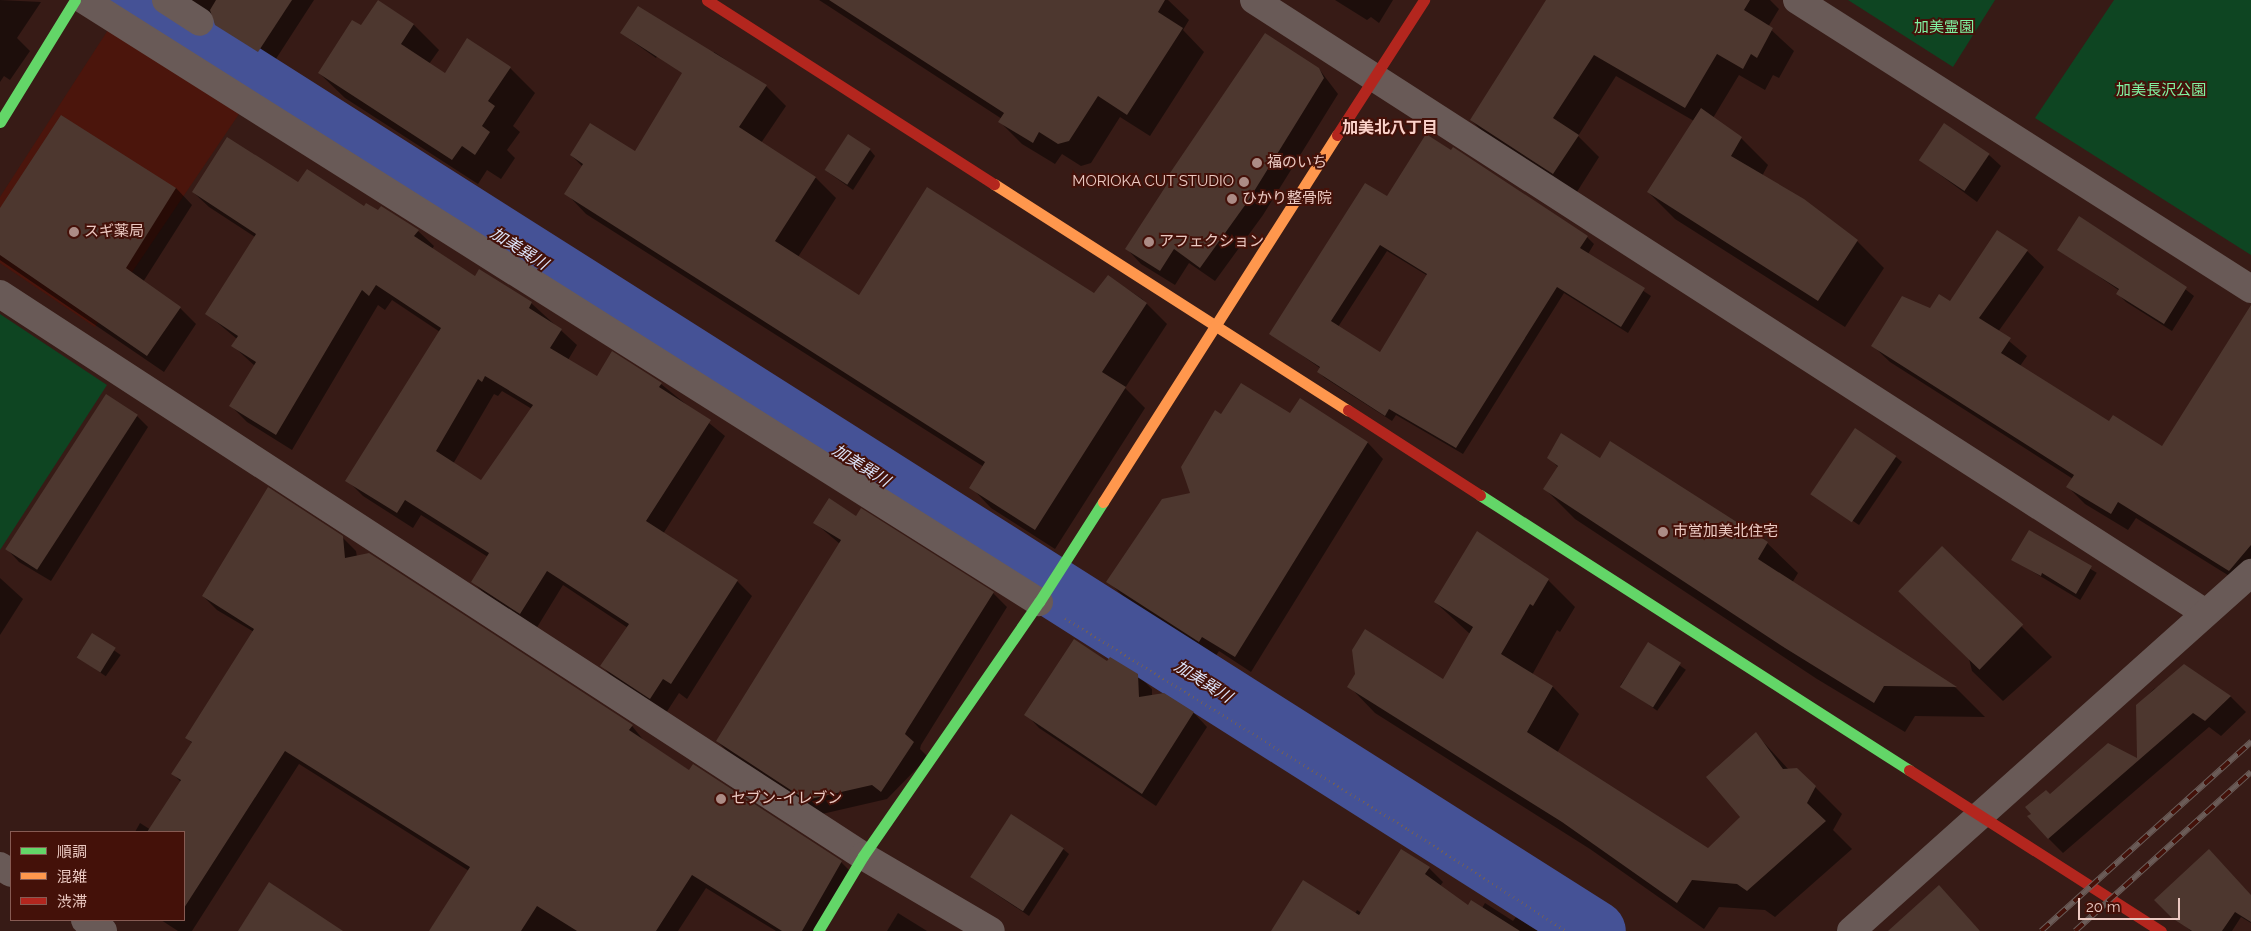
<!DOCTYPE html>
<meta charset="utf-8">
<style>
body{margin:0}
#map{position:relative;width:2251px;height:931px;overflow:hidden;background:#371b16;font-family:Raleway,"Noto Sans JP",sans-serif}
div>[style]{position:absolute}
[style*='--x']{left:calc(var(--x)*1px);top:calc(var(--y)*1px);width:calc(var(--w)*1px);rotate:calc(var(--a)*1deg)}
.built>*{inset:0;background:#4b150c}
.green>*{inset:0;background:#0e4522}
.shadow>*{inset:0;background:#0007;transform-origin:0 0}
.river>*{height:61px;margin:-30.5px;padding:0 30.5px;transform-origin:30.5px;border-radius:30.5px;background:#455296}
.building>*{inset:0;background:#4d372f;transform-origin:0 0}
.path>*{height:3px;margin-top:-1.5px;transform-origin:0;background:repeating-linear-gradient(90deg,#6e5e5c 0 1px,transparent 0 5px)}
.street>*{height:28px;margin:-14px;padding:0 14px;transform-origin:14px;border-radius:14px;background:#695a57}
.fast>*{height:11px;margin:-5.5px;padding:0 5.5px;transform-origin:5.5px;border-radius:5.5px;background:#63d668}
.slow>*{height:11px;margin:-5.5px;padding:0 5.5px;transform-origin:5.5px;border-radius:5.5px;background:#ff974d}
.jam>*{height:11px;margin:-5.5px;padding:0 5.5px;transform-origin:5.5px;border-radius:5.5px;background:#b3261e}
.rail>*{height:5.5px;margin-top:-2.75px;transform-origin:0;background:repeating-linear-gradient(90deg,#441109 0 11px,#6b5c58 0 22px);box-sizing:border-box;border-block:1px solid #6b5c58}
.dots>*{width:14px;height:14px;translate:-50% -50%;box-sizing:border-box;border:2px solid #441109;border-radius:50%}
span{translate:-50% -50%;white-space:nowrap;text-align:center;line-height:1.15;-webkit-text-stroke:4px #441109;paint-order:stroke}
.park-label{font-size:15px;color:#81f3a2}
.poi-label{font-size:15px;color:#ebc9c2}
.left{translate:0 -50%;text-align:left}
.right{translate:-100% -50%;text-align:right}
.neighbourhood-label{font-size:16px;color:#fbd2ca;font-weight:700}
.water-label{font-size:16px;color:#dce3f9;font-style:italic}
.legend{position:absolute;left:10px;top:831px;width:175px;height:90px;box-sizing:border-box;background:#441109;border:1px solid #875b53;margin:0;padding:6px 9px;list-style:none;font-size:15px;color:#ebc9c2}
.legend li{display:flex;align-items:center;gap:10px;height:25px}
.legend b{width:25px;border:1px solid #875b53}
.scale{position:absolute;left:2078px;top:898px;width:102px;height:22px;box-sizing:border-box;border:2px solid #ebc9c2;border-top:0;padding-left:6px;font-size:15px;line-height:18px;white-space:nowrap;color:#ebc9c2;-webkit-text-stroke:4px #441109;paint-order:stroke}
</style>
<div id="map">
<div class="built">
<i style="clip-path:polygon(108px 30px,239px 114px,95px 327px,0 263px,0 197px)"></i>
</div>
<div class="green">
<i style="clip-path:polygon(1848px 0,1995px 0,1953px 67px)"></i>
<i style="clip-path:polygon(2114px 0,2251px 0,2251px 255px,2035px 118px)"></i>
<i style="clip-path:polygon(0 314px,107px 385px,0 550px)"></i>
</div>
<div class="shadow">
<i style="clip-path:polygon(0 0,41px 2px,17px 38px,30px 51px,10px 80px,4px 76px,0 82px)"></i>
<i style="clip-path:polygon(189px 0,314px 0,272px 65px,230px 38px,216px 24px,215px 17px)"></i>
<i style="clip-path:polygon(819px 0,1168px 0,1189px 20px,1183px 30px,1204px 52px,1150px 136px,1120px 117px,1091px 163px,1081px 166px,1062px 154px,1055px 164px,1022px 144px,1000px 122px,1002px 119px)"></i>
<i style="clip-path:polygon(1335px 0,1393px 0,1379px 23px,1371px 17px,1367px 20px)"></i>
<i style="clip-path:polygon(1547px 0,1770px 0,1779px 9px,1768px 27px,1794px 51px,1779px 78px,1773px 75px,1765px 90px,1739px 75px,1713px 118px,1741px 138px,1768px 165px,1762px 176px,1857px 241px,1884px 268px,1845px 327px,1675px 219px,1648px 192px,1694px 121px,1616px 76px,1578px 136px,1599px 157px,1575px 195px,1493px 142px,1471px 120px)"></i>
<i style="clip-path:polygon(378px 2px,414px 25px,439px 50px,429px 64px,445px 74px,510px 68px,535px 93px,513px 126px,520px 132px,507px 150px,515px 158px,501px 179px,487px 170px,478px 184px,345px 98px,319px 73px,362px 27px)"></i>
<i style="clip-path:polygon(673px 32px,656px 58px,621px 33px)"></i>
<i style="clip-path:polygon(714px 52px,766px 86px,786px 106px,761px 143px,816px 178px,836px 198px,798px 257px,860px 296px,1094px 295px,1109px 277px,1142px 299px,1167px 324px,1125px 388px,1145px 408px,1055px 549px,991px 508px,971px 487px,984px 467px,586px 214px,566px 193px,583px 167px,571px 155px,635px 153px,661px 131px)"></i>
<i style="clip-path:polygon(1319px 69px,1338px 94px,1263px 215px,1215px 281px,1189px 263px,1175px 285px,1141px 264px,1127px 249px,1174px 175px)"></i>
<i style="clip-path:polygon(870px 150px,875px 156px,853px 190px,825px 170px)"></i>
<i style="clip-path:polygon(evenodd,1451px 152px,1587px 237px,1594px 244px,1588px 254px,1651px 296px,1628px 333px,1564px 293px,1463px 454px,1396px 415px,1392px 421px,1325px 378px,1318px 372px,1320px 368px,1270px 333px,1387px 198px,1451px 152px,1387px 251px,1428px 276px,1380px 354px,1338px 327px,1387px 251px)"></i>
<i style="clip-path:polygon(1989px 155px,2001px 166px,1977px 202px,1920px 160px)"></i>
<i style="clip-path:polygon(evenodd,299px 184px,418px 231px,434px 246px,432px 249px,475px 277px,531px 303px,577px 345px,568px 360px,597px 378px,661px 384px,725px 436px,663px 534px,737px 581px,752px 596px,687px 699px,679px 693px,666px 713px,617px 682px,602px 666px,628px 628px,563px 585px,536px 629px,488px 597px,473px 582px,488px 557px,421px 515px,413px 528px,363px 496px,347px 480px,440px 332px,392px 300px,385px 310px,378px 305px,292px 450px,247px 422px,231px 406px,255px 366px,233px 346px,237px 339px,207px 314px,255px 237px,209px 207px,193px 192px,299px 184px,502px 391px,532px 409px,482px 481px,453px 464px,494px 394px,498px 396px,502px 391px)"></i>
<i style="clip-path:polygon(176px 188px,192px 205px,143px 282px,180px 308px,196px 324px,164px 372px,0 260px,0 210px)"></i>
<i style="clip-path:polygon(2079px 217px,2158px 268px,2194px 296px,2172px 331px,2126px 302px,2118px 294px,2120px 291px,2059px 249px)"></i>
<i style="clip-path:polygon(2027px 251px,2044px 267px,1998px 332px,2027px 356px,2020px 366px,2109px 423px,2162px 447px,2251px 328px,2251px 584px,2247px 587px,2136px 518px,2128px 530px,2085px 504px,2068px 487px,2073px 479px,1890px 362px,1873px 346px,1931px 309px,1950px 302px)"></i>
<i style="clip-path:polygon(1300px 400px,1368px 443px,1383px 459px,1251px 672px,1219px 651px,1215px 657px,1124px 597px,1108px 581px,1191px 494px,1222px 415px,1291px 415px)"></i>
<i style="clip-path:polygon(137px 416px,148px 427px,51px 581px,19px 562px,8px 550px)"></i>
<i style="clip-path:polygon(1896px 457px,1902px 462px,1859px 525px,1816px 496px)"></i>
<i style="clip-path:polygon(1549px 458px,1600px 459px,1767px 543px,1798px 573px,1792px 583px,1956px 688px,1985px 717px,1915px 716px,1905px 732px,1817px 679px,1575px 519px,1545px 489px,1558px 467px)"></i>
<i style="clip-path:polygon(857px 518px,993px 593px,1007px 607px,921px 745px,920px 749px,928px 757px,887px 799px,822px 814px,732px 756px,717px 741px,840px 544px,815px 523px)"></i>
<i style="left:2029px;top:532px;width:79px;height:32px;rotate:31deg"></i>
<i style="clip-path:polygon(342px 537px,356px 551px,357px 557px,632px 726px,645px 742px,690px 771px,841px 862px,855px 876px,822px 931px,776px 931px,706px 888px,678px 931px,431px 931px,469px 871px,299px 764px,192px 931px,178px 931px,161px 920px,184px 920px,184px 832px,135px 832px,140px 823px,151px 830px,181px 782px,173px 774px,192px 743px,187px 738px,254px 632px,217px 610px,203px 596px)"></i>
<i style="clip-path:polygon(1942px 547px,2052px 657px,2003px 701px,1972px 671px)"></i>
<i style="clip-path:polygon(0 578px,23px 599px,0 635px)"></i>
<i style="clip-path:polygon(1548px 580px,1575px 607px,1560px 632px,1557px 630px,1532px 675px,1553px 687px,1579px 714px,1557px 753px,1708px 849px,1742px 817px,1756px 734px,1789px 770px,1815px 787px,1842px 814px,1833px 830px,1852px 849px,1775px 917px,1765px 910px,1719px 907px,1704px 929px,1590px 849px,1375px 713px,1349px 686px,1444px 680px,1470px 634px,1435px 602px)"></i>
<i style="left:92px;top:635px;width:35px;height:26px;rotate:35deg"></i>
<i style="left:1649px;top:644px;width:45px;height:50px;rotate:35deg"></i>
<i style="clip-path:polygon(1107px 663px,1138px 675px,1152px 689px,1152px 696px,1164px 694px,1194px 713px,1207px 727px,1156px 806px,1039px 728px,1026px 714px)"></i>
<i style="clip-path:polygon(2190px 669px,2231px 697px,2246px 712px,2221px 736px,2209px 727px,2063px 853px,2048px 838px,2050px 796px,2139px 760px,2137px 706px,2154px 689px)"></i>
<i style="clip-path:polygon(1063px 849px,1069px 854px,1029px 916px,972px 878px)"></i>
<i style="clip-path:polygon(1429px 868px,1443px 882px,1440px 886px,1469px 907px,1482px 908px,1485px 903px,1513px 921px,1516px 917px,1538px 931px,1272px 931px,1355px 914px,1357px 910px,1362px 913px)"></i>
<i style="clip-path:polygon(2251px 896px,2251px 923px,2241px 917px,2232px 931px,2191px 931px,2156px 901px)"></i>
<i style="clip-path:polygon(898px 913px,927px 931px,887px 931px)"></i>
</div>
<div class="river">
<i style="--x:127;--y:0;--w:1738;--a:32.38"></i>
</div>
<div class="building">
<i style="clip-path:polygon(216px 0,292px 0,258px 52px,215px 25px,210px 10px)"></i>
<i style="clip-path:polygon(378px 0,414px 24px,401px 44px,445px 73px,467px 38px,511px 67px,488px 101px,495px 106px,482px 126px,490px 132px,475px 155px,462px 146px,452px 160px,318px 73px,352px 20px,361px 25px)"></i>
<i style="clip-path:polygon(829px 0,1165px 0,1158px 12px,1183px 28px,1127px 115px,1098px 96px,1069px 141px,1058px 144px,1039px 132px,1033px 143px,998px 122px,1004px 113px)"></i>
<i style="clip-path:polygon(1546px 0,1750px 0,1744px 10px,1773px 28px,1757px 58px,1751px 54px,1743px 69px,1717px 54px,1685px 108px,1594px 55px,1553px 118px,1579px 135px,1553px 174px,1470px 120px)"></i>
<i style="clip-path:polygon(638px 6px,767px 85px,739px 127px,816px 177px,775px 241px,859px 295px,927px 187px,1094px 293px,1108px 275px,1147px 303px,1102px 372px,1126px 387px,1035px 530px,969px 488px,985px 462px,564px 194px,583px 164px,570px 155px,590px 123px,635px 151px,682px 73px,620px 33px)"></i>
<i style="clip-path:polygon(1265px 33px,1319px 68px,1324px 78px,1248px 201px,1200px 268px,1174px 249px,1160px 271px,1125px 249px,1173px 175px,1170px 173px)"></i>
<i style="clip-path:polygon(1701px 108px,1742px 137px,1731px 156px,1804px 199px,1858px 240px,1818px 301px,1647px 192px)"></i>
<i style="clip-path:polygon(61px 115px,176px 188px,126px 268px,181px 307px,147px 356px,0 255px,0 208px)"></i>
<i style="left:1944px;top:123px;width:55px;height:45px;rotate:34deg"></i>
<i style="left:848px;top:134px;width:27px;height:43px;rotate:33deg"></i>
<i style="clip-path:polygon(evenodd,1426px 134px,1451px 150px,1453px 147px,1588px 236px,1580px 248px,1645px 288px,1621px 327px,1557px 287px,1456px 448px,1389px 409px,1385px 416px,1317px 372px,1320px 367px,1269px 334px,1365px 183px,1387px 196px,1426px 134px,1380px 245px,1427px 274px,1380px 352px,1331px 321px,1380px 245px)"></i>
<i style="clip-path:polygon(evenodd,227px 137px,298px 182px,307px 169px,364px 206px,366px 203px,378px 210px,381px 206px,419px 230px,414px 236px,475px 276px,479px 269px,532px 302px,529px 308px,562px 329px,550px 348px,597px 376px,612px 351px,662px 383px,659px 387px,711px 420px,646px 521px,738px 580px,671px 684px,663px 679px,650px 699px,600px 666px,629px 624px,547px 571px,520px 614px,471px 582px,489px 553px,405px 500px,397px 513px,345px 481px,441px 328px,376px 285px,369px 296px,362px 290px,276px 435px,229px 406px,256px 362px,231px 346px,238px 336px,205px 314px,256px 234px,192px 192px,227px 137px,485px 376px,533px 405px,481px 480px,436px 451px,478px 379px,482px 382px,485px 376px)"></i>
<i style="clip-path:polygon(2079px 216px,2187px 287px,2164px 324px,2116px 294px,2119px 289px,2057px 250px)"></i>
<i style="clip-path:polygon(1997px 230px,2028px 250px,1979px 318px,2011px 338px,2001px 353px,2109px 421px,2113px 415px,2162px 446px,2251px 305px,2251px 545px,2229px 571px,2118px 502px,2111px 514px,2066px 487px,2074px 475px,1871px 346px,1902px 296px,1930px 308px,1939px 294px,1950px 301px)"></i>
<i style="clip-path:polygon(1241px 383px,1290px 413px,1300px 398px,1368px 442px,1235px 657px,1202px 637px,1199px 642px,1106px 582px,1162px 499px,1190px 493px,1181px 467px,1215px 410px,1221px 414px)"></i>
<i style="left:106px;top:394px;width:38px;height:185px;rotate:33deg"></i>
<i style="left:1855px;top:428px;width:50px;height:80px;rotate:34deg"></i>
<i style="clip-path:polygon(1561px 433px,1600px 458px,1610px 441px,1768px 542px,1758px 559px,1957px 687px,1884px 686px,1874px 703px,1785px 648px,1543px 489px,1558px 466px,1547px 458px)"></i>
<i style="clip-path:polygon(268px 487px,343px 536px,345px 558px,369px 553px,633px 725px,629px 730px,689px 770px,693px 764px,842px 861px,802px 931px,782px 931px,692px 875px,656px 931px,577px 931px,537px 906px,521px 931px,429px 931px,470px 867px,285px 751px,184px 908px,184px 832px,147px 832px,181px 780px,171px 774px,192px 742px,185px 738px,254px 629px,202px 596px)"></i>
<i style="clip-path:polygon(829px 498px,856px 516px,861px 508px,994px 592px,907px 730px,905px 734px,914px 742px,881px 792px,872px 785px,806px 800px,716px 741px,841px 540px,813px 523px)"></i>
<i style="clip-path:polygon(2029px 530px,2092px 566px,2076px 594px,2042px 573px,2041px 576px,2011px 560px)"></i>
<i style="clip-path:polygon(1477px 531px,1549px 579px,1533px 606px,1530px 604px,1501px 654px,1553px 686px,1527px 732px,1708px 848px,1740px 817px,1706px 777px,1756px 732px,1783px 769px,1797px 768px,1816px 786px,1807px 803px,1826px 821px,1747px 891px,1737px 884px,1692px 880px,1677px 903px,1562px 822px,1347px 687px,1355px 674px,1352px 650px,1365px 629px,1443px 679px,1473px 627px,1434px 602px)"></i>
<i style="left:1942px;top:546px;width:113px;height:63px;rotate:44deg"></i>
<i style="left:92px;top:633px;width:28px;height:29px;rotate:32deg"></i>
<i style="clip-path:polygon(1074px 639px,1107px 661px,1110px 657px,1138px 674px,1139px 697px,1164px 693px,1194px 712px,1142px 794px,1024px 715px)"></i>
<i style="left:1648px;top:642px;width:39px;height:53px;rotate:32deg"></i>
<i style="clip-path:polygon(2184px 664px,2231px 696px,2205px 721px,2193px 713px,2048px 839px,2027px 816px,2031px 814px,2025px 807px,2046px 790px,2050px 794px,2108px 743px,2137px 758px,2136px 705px)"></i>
<i style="left:1011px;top:814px;width:63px;height:75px;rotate:33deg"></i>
<i style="clip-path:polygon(1401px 849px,1430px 867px,1425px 874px,1468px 905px,1471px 900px,1520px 931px,1271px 931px,1303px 880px,1359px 915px)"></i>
<i style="clip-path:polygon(2209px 849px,2251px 895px,2251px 922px,2235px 912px,2222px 931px,2192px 931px,2172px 918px,2154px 900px)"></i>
<i style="clip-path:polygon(269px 882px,343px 931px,238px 931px)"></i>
<i style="clip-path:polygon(1939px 885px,1980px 931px,1888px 931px)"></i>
</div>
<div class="path">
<i style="--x:1065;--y:618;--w:403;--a:31.6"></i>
<i style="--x:1408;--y:829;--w:188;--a:32.8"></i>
</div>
<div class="street">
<i style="--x:84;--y:0;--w:1129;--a:32.23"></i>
<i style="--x:166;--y:0;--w:40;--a:32.9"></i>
<i style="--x:1254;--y:0;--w:1130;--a:32.79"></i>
<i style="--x:1797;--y:0;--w:538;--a:32.48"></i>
<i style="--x:0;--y:294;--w:1030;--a:33.07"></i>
<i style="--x:863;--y:856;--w:148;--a:30.4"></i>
<i style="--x:0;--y:866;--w:13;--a:32"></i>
<i style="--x:85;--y:920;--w:21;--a:31"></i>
<i style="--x:1851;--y:931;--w:537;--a:-41.83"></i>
</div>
<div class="fast">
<i style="--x:0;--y:122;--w:143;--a:-58.4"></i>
<i style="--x:1480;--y:495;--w:510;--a:32.66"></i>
<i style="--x:818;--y:931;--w:87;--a:-59"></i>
<i style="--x:863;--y:856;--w:309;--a:-55.3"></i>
<i style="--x:1039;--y:602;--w:119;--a:-57.4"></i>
</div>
<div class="slow">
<i style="--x:994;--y:184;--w:420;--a:32.6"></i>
<i style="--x:1103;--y:502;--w:435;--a:-57.5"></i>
</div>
<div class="jam">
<i style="--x:707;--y:0;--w:341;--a:32.7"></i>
<i style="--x:1337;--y:135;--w:161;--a:-57.2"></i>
<i style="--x:1348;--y:410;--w:157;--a:32.8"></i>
<i style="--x:1909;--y:770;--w:299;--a:32.6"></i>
</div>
<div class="rail">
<i style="--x:2041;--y:931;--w:283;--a:-42"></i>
<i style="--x:2075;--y:931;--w:237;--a:-42.1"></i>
</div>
<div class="dots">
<i style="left:1257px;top:163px;background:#ac8c86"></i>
<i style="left:1244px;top:182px;background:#ac8c86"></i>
<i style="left:1232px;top:199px;background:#ac8c86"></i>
<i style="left:74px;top:232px;background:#ac8c86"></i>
<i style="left:1149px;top:242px;background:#ac8c86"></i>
<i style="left:1663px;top:532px;background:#ac8c86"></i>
<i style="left:721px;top:799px;background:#ac8c86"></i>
</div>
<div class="park-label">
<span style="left:1944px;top:28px">加美霊園</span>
<span style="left:2161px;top:91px">加美長沢公園</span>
</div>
<div class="poi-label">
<span class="left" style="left:1267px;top:163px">福のいち</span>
<span class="right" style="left:1234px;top:182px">MORIOKA CUT STUDIO</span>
<span class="left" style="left:1242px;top:199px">ひかり整骨院</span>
<span class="left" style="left:84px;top:232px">スギ薬局</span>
<span class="left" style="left:1159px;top:242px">アフェクション</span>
<span class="left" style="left:1673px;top:532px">市営加美北住宅</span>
<span class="left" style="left:731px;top:799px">セブン-イレブン</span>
</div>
<div class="neighbourhood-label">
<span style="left:1390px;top:128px">加美北八丁目</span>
</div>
<div class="water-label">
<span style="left:519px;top:249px;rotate:32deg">加美巽川</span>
<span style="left:861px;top:466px;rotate:32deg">加美巽川</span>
<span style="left:1203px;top:682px;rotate:32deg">加美巽川</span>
</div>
<ul class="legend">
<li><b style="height:6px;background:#63d668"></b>順調</li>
<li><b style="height:6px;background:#ff974d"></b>混雑</li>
<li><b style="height:6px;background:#b3261e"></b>渋滞</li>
</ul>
<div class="scale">20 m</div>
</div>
